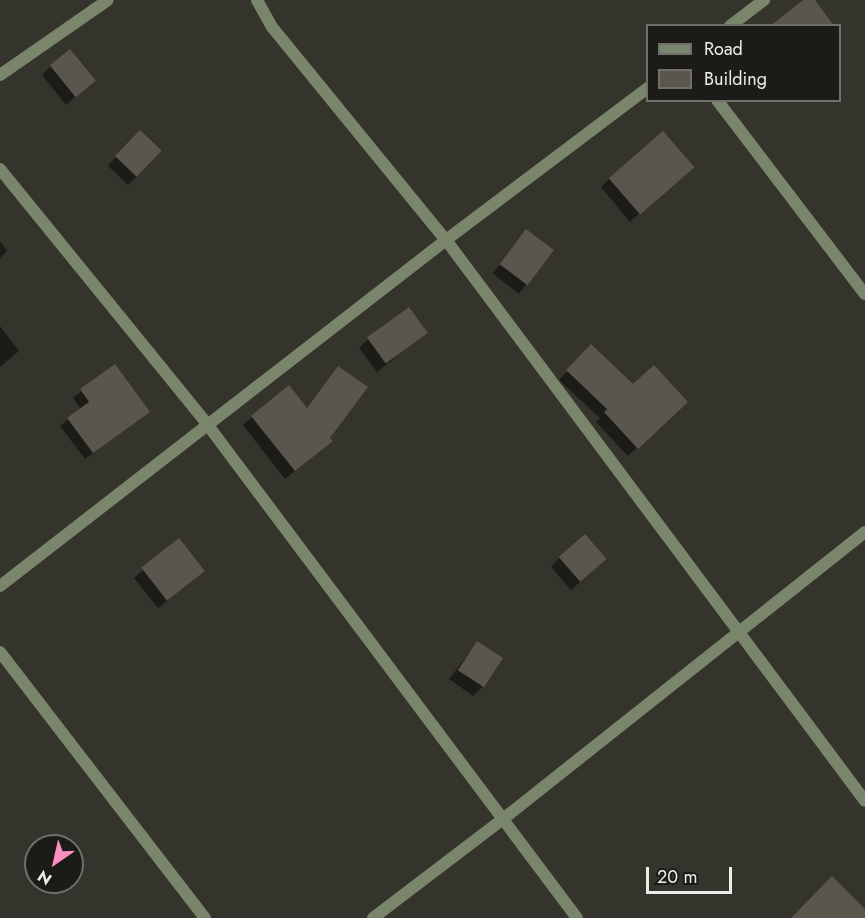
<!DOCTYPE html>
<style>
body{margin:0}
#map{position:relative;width:865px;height:918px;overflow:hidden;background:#34342c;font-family:Jost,sans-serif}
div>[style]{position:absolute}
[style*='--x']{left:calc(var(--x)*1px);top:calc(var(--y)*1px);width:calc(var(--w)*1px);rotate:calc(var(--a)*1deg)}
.shadow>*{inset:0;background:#0007;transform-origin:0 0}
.building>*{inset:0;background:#5a554d;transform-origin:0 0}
.minor>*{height:12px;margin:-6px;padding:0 6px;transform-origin:6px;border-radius:6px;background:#7a866b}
span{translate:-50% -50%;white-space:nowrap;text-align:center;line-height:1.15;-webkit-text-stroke:4.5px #1c1b18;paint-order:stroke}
.legend{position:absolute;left:646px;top:24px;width:195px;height:78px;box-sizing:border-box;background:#1c1b18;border:2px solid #706f6b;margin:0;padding:8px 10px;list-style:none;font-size:18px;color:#edede8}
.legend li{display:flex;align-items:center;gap:12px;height:30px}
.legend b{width:30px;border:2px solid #706f6b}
.north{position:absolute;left:24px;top:834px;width:60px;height:60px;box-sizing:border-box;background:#1c1b18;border:2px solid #706f6b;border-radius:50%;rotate:214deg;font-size:16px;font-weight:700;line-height:24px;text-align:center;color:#edede8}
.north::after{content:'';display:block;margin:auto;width:21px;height:27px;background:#fd8ec0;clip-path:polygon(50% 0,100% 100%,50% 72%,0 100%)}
.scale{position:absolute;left:646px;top:867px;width:86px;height:27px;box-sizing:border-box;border:3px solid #edede8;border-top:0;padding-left:8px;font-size:18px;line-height:21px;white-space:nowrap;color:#edede8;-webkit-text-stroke:4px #1c1b18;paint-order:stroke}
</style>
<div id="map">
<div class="shadow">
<i style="clip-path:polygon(51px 66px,85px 89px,66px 105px,42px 75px)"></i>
<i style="clip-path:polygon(131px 140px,137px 176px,128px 185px,108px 166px)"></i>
<i style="clip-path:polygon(683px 176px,630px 222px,601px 187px,609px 179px)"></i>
<i style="left:526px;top:231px;width:33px;height:54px;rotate:38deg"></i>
<i style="clip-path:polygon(0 241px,7px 251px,0 258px)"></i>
<i style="clip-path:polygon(0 326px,19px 351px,0 367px)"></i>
<i style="clip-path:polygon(426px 333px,377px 372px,359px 348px,368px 339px)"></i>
<i style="clip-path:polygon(591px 346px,633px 386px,686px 402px,628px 456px,596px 422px,600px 418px,559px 380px)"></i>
<i style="clip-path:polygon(114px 366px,148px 412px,85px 459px,60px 426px,81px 409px,73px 398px)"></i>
<i style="clip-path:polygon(338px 368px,329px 438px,331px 441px,285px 479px,243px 425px,252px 417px,306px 409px)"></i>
<i style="clip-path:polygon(179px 540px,195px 579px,158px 608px,134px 578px)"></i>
<i style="clip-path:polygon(559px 558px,596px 568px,571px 590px,551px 567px)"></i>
<i style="clip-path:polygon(477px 643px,482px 687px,473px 696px,449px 679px)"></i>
</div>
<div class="building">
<i style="clip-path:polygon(803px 0,815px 0,834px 26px,770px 26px)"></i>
<i style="left:70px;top:49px;width:41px;height:26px;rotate:51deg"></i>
<i style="left:140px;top:130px;width:30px;height:36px;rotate:44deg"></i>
<i style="left:663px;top:131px;width:48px;height:72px;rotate:49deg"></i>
<i style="left:526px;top:229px;width:35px;height:44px;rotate:37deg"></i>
<i style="left:409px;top:307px;width:32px;height:52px;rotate:54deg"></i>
<i style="clip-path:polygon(591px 344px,633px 384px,654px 365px,688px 402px,638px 449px,604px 412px,607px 409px,566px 370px)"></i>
<i style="clip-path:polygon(115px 364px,150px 412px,93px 453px,67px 418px,89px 402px,80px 389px)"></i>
<i style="clip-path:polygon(338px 366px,368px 387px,330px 438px,333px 441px,295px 471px,251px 416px,289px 385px,307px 408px)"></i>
<i style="left:585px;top:534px;width:33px;height:35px;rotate:49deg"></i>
<i style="left:179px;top:538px;width:42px;height:48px;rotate:52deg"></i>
<i style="left:477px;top:641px;width:31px;height:35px;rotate:33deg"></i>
<i style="clip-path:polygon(832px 876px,865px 909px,865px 918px,791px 918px)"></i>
</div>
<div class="minor">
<i style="--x:257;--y:0;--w:31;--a:61"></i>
<i style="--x:272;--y:27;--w:275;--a:50.8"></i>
<i style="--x:446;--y:240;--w:700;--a:53.24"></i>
<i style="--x:730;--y:26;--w:43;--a:-37.4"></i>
<i style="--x:0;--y:75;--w:131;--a:-34.8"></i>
<i style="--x:717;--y:100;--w:244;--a:52.7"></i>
<i style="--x:0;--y:169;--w:328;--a:50.9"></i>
<i style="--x:207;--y:424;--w:617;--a:53.17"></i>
<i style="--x:0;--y:586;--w:564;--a:-37.8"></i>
<i style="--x:446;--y:240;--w:253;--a:-37"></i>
<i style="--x:0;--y:652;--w:336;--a:52.4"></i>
<i style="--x:373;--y:918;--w:163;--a:-37.3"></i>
<i style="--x:503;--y:819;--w:462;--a:-38.4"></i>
</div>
<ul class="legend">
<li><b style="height:8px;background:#7a866b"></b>Road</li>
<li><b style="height:16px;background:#5a554d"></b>Building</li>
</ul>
<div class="north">N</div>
<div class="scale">20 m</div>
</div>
